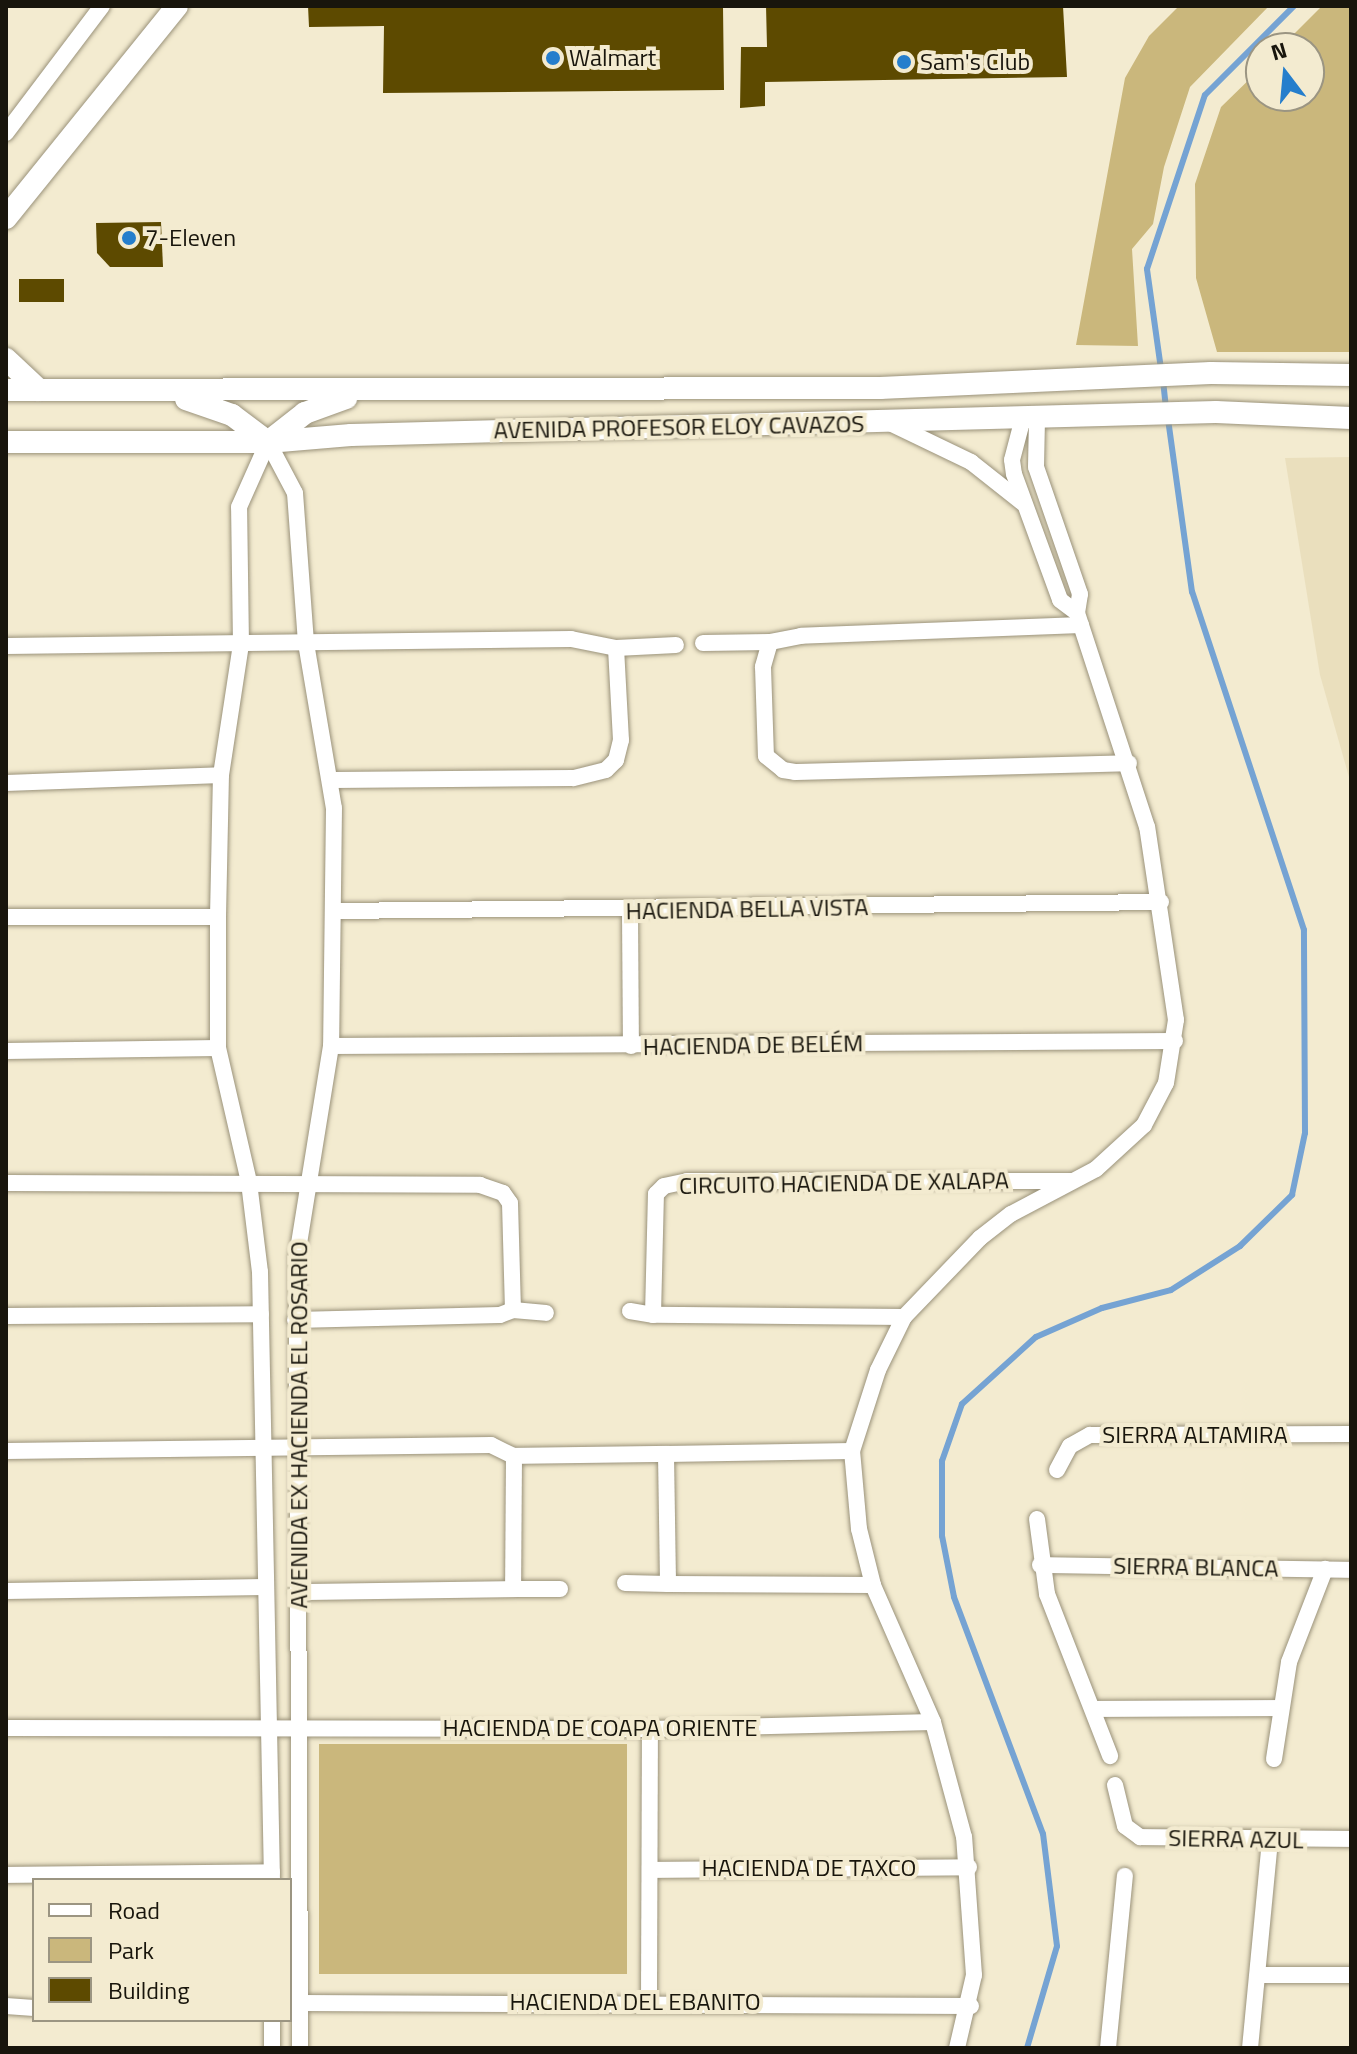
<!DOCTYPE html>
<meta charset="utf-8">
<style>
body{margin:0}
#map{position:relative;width:1357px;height:2054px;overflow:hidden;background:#f3ebd0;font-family:"Titillium Web",sans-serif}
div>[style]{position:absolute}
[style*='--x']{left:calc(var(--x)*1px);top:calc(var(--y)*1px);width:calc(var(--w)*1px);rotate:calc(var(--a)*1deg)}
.built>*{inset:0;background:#eadfbd}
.green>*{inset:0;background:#cab77c;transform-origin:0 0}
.stream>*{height:6px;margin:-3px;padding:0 3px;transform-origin:3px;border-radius:3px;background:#75a3d3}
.building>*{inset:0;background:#5d4a00;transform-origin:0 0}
.roads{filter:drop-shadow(0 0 2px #9a927a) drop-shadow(0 0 2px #9a927a)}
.street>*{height:16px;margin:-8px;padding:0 8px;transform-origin:8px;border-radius:8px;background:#fff}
.secondary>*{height:22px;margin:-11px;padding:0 11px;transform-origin:11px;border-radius:11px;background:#fff}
.dots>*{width:22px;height:22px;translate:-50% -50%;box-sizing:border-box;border:4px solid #f3ebd0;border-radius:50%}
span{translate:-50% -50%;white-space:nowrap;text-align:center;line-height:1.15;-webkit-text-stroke:8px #f3ebd0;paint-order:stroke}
.poi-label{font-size:24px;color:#18150c}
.left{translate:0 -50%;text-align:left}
.street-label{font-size:24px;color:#18150c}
.frame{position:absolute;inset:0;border:8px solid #18150c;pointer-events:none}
.legend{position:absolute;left:32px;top:1878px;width:260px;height:144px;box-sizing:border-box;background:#f3ebd0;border:2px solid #9b9582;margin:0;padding:10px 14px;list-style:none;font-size:24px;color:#18150c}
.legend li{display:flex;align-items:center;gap:16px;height:40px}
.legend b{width:40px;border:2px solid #9b9582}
.north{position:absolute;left:1245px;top:32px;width:80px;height:80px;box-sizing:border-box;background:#f3ebd0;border:2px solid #9b9582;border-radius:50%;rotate:344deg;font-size:22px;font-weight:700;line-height:32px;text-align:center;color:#18150c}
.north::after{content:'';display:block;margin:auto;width:28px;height:36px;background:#257ecc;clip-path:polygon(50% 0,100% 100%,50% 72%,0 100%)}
</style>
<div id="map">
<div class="built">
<i style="clip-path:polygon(1351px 457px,1351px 784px,1320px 675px,1285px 458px)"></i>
</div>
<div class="green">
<i style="clip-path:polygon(1179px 6px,1269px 6px,1190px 87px,1164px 167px,1153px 224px,1132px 249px,1138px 346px,1076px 345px,1125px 78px,1149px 36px)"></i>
<i style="clip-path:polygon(1322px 6px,1351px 6px,1351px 352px,1217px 352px,1196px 278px,1195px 184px,1221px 107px,1261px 68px,1261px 96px,1309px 96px,1309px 48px,1280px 48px)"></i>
<i style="left:627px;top:1744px;width:230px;height:308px;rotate:90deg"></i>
</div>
<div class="stream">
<i style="--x:1161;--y:369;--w:101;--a:-98"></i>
<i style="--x:1147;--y:269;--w:183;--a:-71.6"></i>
<i style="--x:1205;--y:95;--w:126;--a:-45"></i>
<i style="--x:1163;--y:380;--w:28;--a:84"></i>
<i style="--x:1027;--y:2048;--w:106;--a:-73.6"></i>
<i style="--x:1057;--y:1946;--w:113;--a:-97.1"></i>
<i style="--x:1043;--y:1834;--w:253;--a:-110.6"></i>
<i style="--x:954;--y:1597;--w:62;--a:-101.1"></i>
<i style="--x:942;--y:1536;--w:75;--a:-90"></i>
<i style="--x:942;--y:1461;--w:60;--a:-70.7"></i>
<i style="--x:962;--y:1404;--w:100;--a:-42.2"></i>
<i style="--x:1036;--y:1337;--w:72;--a:-23.7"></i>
<i style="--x:1102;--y:1308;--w:71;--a:-14.6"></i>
<i style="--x:1171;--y:1290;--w:82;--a:-32.5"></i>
<i style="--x:1240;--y:1246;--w:73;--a:-44.4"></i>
<i style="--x:1292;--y:1195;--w:63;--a:-78.2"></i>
<i style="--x:1305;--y:1133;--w:203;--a:-90.3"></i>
<i style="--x:1304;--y:930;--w:356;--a:-108.3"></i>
<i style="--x:1192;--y:592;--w:174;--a:-97.9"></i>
</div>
<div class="building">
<i style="clip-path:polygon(308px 6px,723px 6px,724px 90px,383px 93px,384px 26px,309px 27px)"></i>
<i style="clip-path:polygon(766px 6px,1063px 6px,1067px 77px,765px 82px,765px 106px,740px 108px,741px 47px,767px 47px)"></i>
<i style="clip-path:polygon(161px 222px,163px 267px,110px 267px,97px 253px,96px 223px)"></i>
<i style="left:64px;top:279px;width:23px;height:45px;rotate:90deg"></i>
</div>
<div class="roads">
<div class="street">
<i style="--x:6;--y:133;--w:159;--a:-52.9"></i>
<i style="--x:1023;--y:418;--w:43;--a:104.7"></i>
<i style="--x:1012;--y:460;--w:14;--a:82"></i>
<i style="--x:1014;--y:474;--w:134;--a:69.9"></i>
<i style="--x:1060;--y:600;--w:21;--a:37"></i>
<i style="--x:890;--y:423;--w:90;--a:25.7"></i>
<i style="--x:971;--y:462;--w:66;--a:38.3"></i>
<i style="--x:1081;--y:625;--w:280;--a:177.8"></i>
<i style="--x:801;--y:636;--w:32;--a:169"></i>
<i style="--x:770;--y:642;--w:26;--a:106"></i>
<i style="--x:763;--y:667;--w:89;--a:88.1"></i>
<i style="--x:766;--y:756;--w:22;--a:39"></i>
<i style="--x:783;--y:770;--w:12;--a:9"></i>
<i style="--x:795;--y:772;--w:334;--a:-1.5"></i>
<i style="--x:703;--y:643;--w:67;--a:-0.9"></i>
<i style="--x:6;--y:646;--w:565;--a:-0.71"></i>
<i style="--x:571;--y:639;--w:46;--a:11.3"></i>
<i style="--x:616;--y:648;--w:92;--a:86.9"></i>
<i style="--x:621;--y:740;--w:21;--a:104"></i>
<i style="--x:616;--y:760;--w:14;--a:135"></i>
<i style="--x:606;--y:770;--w:34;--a:166"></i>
<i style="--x:573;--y:778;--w:240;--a:179.5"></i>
<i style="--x:616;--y:648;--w:60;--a:-2.9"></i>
<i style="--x:6;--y:783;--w:215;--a:-2.1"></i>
<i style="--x:334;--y:911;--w:827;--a:-0.62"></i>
<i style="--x:630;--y:911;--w:135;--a:89.6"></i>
<i style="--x:6;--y:917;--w:212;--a:0"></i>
<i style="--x:331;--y:1046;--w:844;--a:-0.34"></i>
<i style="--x:6;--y:1051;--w:212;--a:-0.8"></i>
<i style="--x:6;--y:1183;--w:474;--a:0.2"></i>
<i style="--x:480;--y:1185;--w:24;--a:19"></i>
<i style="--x:503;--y:1193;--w:12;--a:55"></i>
<i style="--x:510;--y:1203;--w:107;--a:88.4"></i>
<i style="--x:513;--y:1310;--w:14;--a:159"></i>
<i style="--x:500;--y:1315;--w:205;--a:178.6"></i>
<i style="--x:513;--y:1310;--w:33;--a:5"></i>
<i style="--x:630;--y:1311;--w:23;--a:10"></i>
<i style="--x:6;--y:1316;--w:255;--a:-0.4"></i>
<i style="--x:904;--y:1317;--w:251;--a:-179.5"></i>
<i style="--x:653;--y:1315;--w:121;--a:-88.6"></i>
<i style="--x:656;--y:1194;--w:11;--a:-45"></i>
<i style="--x:664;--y:1186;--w:24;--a:-12"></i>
<i style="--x:687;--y:1181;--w:384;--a:0"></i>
<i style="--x:6;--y:1451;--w:485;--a:-0.7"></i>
<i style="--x:491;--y:1445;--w:25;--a:26"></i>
<i style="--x:514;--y:1456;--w:133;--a:90.4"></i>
<i style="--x:513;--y:1589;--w:216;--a:179.2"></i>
<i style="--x:852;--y:1451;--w:186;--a:179.1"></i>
<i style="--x:666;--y:1454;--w:130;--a:89.1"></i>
<i style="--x:668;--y:1584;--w:205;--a:0.3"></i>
<i style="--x:514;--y:1456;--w:152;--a:-0.8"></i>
<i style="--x:1057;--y:1470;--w:27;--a:-62"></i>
<i style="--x:1070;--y:1446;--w:23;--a:-29"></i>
<i style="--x:1090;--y:1435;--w:261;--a:-0.2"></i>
<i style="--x:1037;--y:1519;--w:76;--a:82.4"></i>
<i style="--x:1047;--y:1594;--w:174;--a:68.7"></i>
<i style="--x:1040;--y:1565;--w:311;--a:0.9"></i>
<i style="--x:625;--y:1583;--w:43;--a:1.3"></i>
<i style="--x:513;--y:1589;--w:47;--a:0"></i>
<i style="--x:6;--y:1591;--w:259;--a:-0.9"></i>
<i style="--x:1094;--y:1709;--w:185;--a:-0.3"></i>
<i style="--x:6;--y:1728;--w:644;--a:0.09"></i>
<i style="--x:650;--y:1729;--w:283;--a:-1.4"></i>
<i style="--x:1274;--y:1759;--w:98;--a:-81.2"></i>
<i style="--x:1289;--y:1662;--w:100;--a:-68.8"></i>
<i style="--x:1115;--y:1785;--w:42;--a:76.3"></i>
<i style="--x:1125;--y:1826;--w:19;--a:36"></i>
<i style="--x:1140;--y:1837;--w:211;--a:0.5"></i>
<i style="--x:650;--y:1870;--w:319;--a:-0.5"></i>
<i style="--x:6;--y:1875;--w:266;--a:-0.6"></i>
<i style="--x:272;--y:1880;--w:608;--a:-91.13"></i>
<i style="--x:260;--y:1272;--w:91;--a:-97"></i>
<i style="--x:249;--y:1182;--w:138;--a:-103"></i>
<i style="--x:218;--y:1048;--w:131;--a:-90"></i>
<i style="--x:218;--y:917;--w:142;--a:-88.8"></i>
<i style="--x:221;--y:775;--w:132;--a:-81.3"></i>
<i style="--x:241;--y:645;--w:138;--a:-90.8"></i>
<i style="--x:239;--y:507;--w:71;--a:-66"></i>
<i style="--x:268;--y:442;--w:58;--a:62.1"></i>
<i style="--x:295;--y:493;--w:150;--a:85.8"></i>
<i style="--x:306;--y:643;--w:167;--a:80.4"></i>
<i style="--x:334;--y:808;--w:238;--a:90.7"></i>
<i style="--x:331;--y:1046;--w:214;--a:99.2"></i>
<i style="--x:297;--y:1257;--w:791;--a:89.78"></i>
<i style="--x:1258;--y:1975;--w:93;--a:0"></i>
<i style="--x:649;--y:2001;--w:272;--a:-89.8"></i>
<i style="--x:300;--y:2003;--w:671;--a:0.26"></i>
<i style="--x:6;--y:2006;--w:28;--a:4"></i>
<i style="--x:272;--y:2020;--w:28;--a:90"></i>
<i style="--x:957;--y:2048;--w:75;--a:-76.9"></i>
<i style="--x:974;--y:1975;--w:138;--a:-94.1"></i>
<i style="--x:964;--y:1837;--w:119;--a:-105.1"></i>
<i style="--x:933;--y:1722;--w:150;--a:-113.7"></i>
<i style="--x:873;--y:1585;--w:58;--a:-104"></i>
<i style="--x:859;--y:1529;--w:78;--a:-95.1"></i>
<i style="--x:852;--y:1451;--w:85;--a:-72.2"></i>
<i style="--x:878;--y:1370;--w:59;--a:-63.9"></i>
<i style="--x:904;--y:1317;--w:110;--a:-46.1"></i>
<i style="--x:980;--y:1238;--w:39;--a:-38"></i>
<i style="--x:1011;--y:1214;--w:96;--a:-27.9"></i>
<i style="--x:1096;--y:1169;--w:65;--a:-42.5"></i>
<i style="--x:1144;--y:1125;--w:47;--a:-62.4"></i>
<i style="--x:1166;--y:1083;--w:64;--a:-81"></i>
<i style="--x:1176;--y:1020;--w:195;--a:-98.5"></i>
<i style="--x:1147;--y:827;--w:225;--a:-108.1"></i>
<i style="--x:1077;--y:613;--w:19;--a:-81"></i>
<i style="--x:1080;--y:594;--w:134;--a:-109.1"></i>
<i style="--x:1036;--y:467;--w:48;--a:-88.8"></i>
<i style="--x:1108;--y:2048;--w:173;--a:-84.4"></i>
<i style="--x:1250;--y:2048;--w:208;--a:-84.5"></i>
</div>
<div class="secondary">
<i style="--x:6;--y:218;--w:272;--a:-51.1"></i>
<i style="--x:6;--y:359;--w:45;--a:43.2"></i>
<i style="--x:6;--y:390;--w:874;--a:-0.13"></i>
<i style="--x:880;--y:388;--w:331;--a:-2.6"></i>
<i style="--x:1211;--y:373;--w:140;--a:0.8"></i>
<i style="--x:186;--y:399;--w:49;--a:19.2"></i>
<i style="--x:232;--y:415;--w:45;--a:36.9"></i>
<i style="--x:6;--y:442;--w:262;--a:0"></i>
<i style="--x:268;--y:442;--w:83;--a:-4.8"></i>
<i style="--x:351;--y:435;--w:865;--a:-1.52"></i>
<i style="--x:1216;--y:412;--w:135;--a:2.5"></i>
<i style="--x:268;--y:442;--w:47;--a:-38.1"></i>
<i style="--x:305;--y:413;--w:44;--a:-20.1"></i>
</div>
</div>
<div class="dots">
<i style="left:553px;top:58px;background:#257ecc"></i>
<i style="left:904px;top:62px;background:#257ecc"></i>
<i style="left:129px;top:238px;background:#257ecc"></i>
</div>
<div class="poi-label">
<span class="left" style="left:569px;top:58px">Walmart</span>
<span class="left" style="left:920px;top:62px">Sam's Club</span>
<span class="left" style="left:145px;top:238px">7-Eleven</span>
</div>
<div class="street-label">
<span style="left:679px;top:427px;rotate:-1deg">AVENIDA PROFESOR ELOY CAVAZOS</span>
<span style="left:747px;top:909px;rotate:-1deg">HACIENDA BELLA VISTA</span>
<span style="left:753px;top:1045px;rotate:-1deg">HACIENDA DE BELÉM</span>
<span style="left:844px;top:1183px;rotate:-1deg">CIRCUITO HACIENDA DE XALAPA</span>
<span style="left:299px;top:1425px;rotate:-90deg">AVENIDA EX HACIENDA EL ROSARIO</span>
<span style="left:1195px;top:1435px">SIERRA ALTAMIRA</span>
<span style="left:1196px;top:1567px;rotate:1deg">SIERRA BLANCA</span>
<span style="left:600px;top:1728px">HACIENDA DE COAPA ORIENTE</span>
<span style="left:1236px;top:1839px;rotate:1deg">SIERRA AZUL</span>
<span style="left:809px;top:1868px">HACIENDA DE TAXCO</span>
<span style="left:635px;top:2002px">HACIENDA DEL EBANITO</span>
</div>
<div class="frame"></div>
<ul class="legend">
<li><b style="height:10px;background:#fff"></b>Road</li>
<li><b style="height:22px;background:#cab77c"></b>Park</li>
<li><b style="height:22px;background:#5d4a00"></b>Building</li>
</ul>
<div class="north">N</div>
</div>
